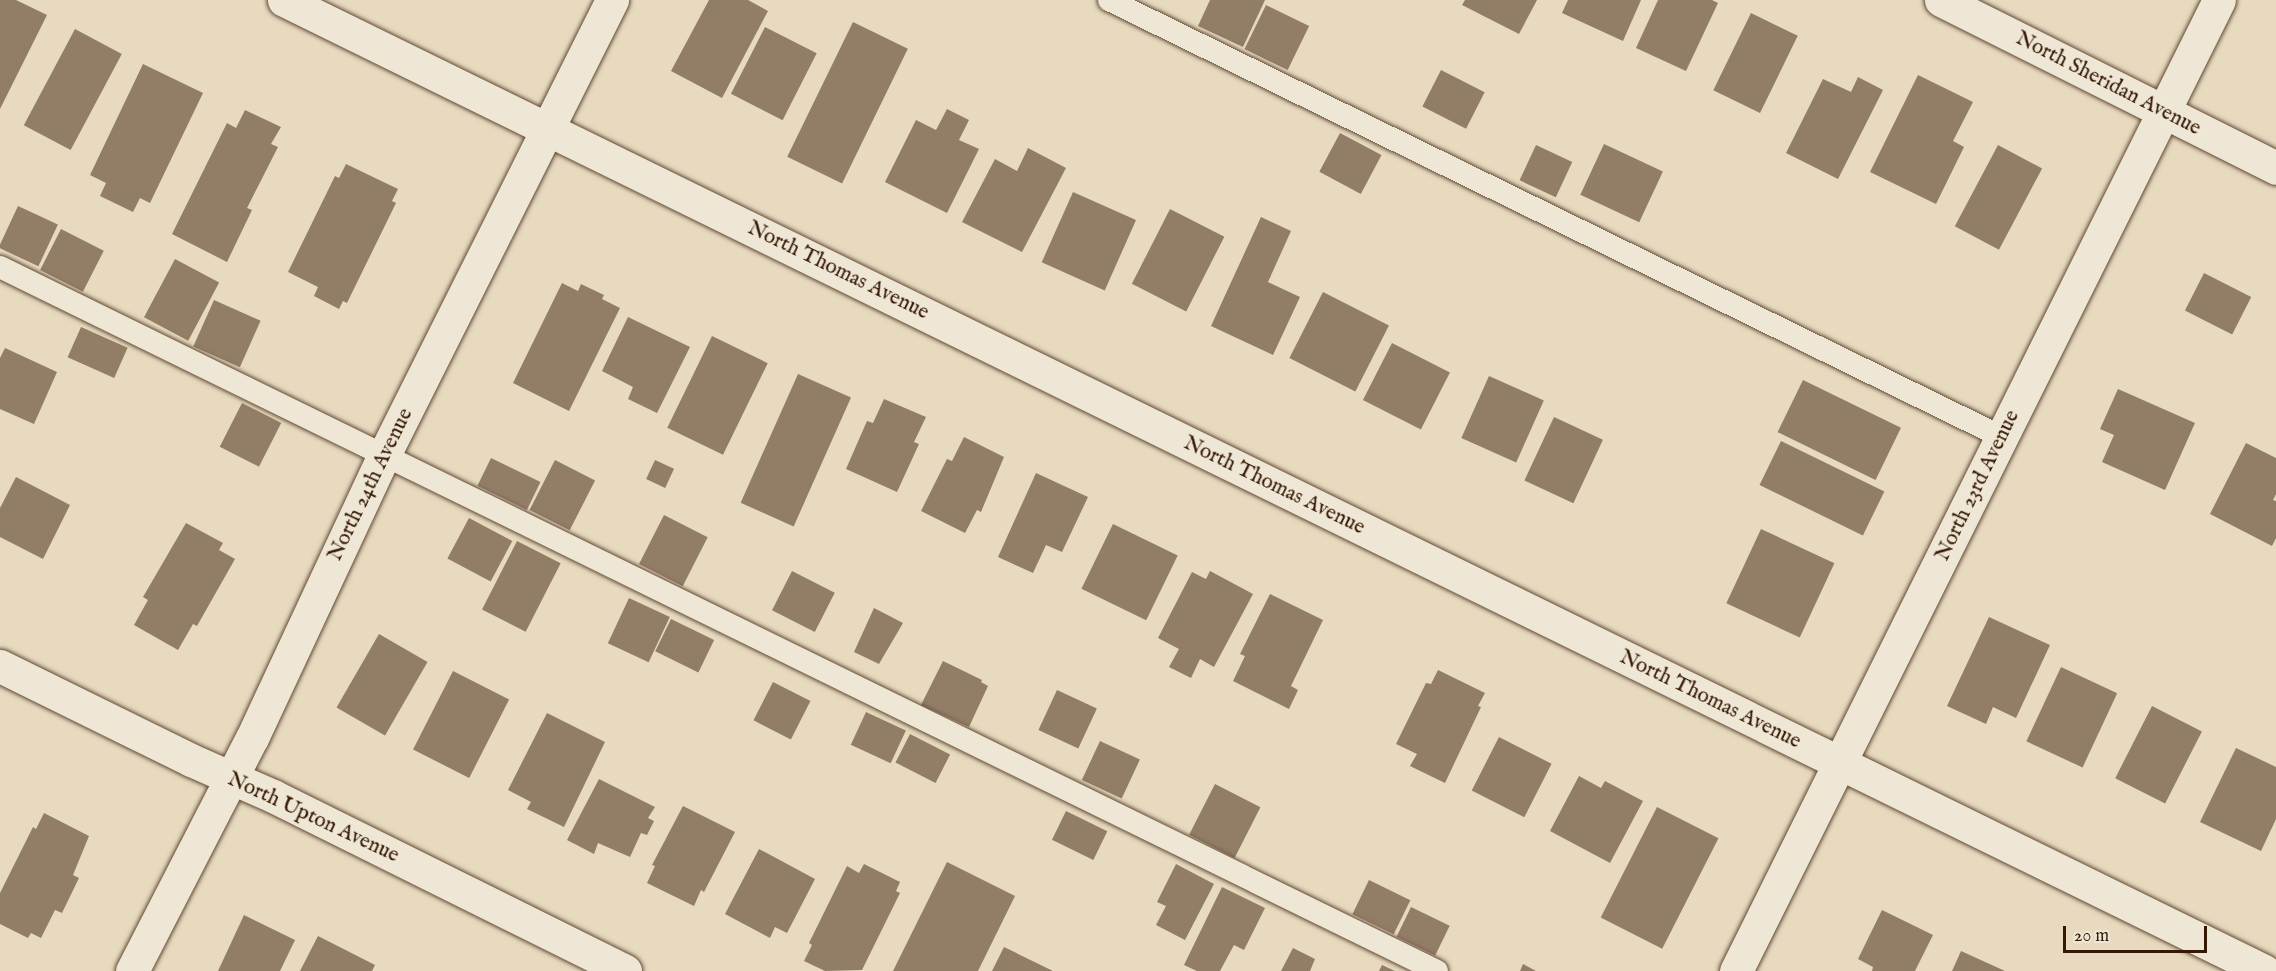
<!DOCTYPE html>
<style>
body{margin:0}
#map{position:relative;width:2276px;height:971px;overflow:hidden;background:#e7dabf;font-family:"IM FELL English",serif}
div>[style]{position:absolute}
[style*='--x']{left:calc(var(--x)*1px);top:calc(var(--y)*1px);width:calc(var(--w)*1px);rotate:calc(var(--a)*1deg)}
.building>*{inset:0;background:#927d66;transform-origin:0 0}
.roads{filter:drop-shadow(0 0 2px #624934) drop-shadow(0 0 2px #624934)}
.service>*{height:22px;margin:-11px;padding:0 11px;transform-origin:11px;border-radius:11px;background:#efe7d5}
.minor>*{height:33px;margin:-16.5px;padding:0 16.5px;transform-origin:16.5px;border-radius:16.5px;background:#efe7d5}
span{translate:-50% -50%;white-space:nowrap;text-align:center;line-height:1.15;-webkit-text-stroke:6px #efe7d5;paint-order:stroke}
.street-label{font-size:21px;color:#351905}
.scale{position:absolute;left:2063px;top:926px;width:144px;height:27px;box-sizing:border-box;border:3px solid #351905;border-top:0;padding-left:8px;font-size:18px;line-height:21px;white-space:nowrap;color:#351905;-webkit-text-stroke:4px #efe7d5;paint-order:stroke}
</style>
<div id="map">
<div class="building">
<i style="clip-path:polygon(0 0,16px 0,47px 15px,0 109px)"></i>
<i style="clip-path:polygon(709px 0,748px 0,768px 11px,722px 98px,671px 71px)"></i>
<i style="clip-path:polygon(1210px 0,1265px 0,1243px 47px,1198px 26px)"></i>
<i style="clip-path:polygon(1465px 0,1537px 0,1519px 34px,1462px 5px)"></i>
<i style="clip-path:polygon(1568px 0,1641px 0,1623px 41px,1562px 13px)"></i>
<i style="clip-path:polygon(1658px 0,1712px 0,1718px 3px,1686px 71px,1636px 48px)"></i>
<i style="left:1266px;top:5px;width:48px;height:49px;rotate:26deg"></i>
<i style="left:1751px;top:13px;width:52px;height:86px;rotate:26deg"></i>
<i style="left:853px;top:22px;width:61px;height:150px;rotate:26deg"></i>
<i style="left:765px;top:27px;width:58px;height:75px;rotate:27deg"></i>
<i style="left:75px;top:29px;width:53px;height:109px;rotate:28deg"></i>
<i style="clip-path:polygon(143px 64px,203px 93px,150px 203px,140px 198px,133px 212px,100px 196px,106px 183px,90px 175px)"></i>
<i style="left:1441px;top:70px;width:49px;height:41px;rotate:27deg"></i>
<i style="clip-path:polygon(1918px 75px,1973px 102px,1953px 141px,1964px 147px,1936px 204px,1870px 172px)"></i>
<i style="clip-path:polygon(1858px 77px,1883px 90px,1838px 179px,1786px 153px,1823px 79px,1851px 92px)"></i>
<i style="clip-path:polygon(947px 109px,969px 120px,959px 140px,979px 149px,947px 213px,885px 182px,916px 120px,936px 130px)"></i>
<i style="clip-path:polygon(245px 110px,281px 127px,271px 144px,278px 147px,247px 208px,252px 210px,227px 262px,172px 234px,227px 123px,236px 128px)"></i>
<i style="left:1340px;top:133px;width:47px;height:44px;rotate:28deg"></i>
<i style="left:1604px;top:144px;width:65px;height:56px;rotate:25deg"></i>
<i style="left:1536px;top:145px;width:40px;height:39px;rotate:25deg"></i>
<i style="left:1998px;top:145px;width:50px;height:92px;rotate:28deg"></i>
<i style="clip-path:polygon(1028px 148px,1066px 168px,1022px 252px,962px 222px,995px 159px,1017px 171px)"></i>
<i style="clip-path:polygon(346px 164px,398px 189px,392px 201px,396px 203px,347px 303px,343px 301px,339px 309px,314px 296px,318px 287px,288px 272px,335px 176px,339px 178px)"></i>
<i style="left:1073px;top:192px;width:69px;height:77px;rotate:24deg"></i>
<i style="left:18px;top:206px;width:44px;height:46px;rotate:25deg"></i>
<i style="left:1170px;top:209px;width:61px;height:84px;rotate:27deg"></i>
<i style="clip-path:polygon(1261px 217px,1291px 231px,1268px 282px,1300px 297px,1273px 355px,1211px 326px)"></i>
<i style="left:61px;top:229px;width:48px;height:46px;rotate:27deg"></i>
<i style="left:175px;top:259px;width:50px;height:66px;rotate:28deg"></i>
<i style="left:2204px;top:273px;width:53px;height:42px;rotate:27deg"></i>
<i style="clip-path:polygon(562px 283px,578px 291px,581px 284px,604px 295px,602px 299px,620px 308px,569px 411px,513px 383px)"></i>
<i style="left:1323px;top:292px;width:74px;height:74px;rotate:27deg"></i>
<i style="left:214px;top:300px;width:51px;height:51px;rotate:24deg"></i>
<i style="clip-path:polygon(628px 317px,690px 347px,657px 413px,628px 399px,633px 387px,602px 371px)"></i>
<i style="left:81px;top:327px;width:51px;height:33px;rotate:24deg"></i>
<i style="left:712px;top:336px;width:62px;height:102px;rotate:26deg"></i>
<i style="left:1392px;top:343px;width:65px;height:64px;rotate:27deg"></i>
<i style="clip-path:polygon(5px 348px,57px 372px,34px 424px,0 409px,0 358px)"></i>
<i style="left:798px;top:374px;width:58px;height:141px;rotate:24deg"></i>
<i style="left:1489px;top:376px;width:60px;height:68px;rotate:24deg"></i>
<i style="left:1803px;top:380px;width:109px;height:58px;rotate:26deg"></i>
<i style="clip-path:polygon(2118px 389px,2195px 423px,2165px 490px,2102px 462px,2114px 435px,2100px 429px)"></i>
<i style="clip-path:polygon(884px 399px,926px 417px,914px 442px,919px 444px,897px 492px,846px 469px,867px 421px,873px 423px)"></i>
<i style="left:242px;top:403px;width:44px;height:49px;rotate:27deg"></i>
<i style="left:1554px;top:417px;width:54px;height:70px;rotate:25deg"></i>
<i style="clip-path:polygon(964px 437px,1004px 457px,981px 512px,977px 510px,965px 533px,921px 511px,947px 459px,952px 461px)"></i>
<i style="left:1781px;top:441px;width:115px;height:49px;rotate:26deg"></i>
<i style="clip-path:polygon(2246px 443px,2276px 458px,2276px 494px,2273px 500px,2276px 501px,2276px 538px,2272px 546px,2210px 514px)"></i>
<i style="left:491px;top:458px;width:55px;height:31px;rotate:26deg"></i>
<i style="left:555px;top:460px;width:45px;height:56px;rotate:27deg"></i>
<i style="left:655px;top:460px;width:21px;height:21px;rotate:25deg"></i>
<i style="clip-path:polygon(1036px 473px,1088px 497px,1062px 552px,1046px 545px,1033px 573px,998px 557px)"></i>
<i style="clip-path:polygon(16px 477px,70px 505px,43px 559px,0 537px,0 508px)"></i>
<i style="left:664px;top:515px;width:49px;height:55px;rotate:27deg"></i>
<i style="left:469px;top:518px;width:49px;height:46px;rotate:28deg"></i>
<i style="clip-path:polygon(186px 523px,223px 543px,219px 550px,235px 559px,197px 626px,193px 624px,178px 650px,134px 625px,148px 600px,143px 597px)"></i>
<i style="left:1113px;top:524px;width:72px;height:72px;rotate:26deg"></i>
<i style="left:1761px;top:529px;width:81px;height:82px;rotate:25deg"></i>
<i style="left:517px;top:541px;width:49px;height:77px;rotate:27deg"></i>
<i style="left:792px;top:571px;width:48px;height:44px;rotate:27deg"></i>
<i style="clip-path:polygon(1210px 571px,1253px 594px,1214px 667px,1200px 659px,1191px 678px,1169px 667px,1179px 649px,1158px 638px,1192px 572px,1206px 579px)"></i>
<i style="clip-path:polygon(1270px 594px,1323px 620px,1291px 686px,1298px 690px,1289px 709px,1233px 681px,1245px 656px,1240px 654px)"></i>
<i style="left:629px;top:598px;width:45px;height:50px;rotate:25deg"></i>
<i style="clip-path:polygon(874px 608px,903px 623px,879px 664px,854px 652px)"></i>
<i style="clip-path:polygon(1989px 617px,2050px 645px,2016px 718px,1993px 707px,1986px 724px,1947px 706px)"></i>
<i style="left:671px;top:619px;width:48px;height:36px;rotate:26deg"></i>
<i style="left:379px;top:634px;width:56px;height:85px;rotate:30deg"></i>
<i style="clip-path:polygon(943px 661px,982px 680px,981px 682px,988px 686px,969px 727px,921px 705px)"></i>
<i style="left:2061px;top:667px;width:62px;height:82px;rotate:25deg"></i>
<i style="clip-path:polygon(1438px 670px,1485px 693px,1478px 706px,1481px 707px,1445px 783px,1410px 766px,1417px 754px,1396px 744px,1426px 683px,1431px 684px)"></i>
<i style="left:453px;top:671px;width:63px;height:88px;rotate:27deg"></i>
<i style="left:773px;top:682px;width:42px;height:43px;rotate:27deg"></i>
<i style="left:1057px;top:690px;width:44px;height:44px;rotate:25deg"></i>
<i style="left:2152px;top:706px;width:56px;height:81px;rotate:27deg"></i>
<i style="left:866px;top:712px;width:44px;height:36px;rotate:25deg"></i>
<i style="clip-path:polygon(547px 713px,605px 742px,564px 827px,527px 809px,531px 802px,508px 790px)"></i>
<i style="left:910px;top:734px;width:45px;height:32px;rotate:27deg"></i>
<i style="left:1499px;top:737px;width:59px;height:60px;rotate:27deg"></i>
<i style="left:1100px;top:741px;width:44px;height:43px;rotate:25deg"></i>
<i style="clip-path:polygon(2236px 748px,2276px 767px,2276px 819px,2261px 851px,2200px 822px)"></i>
<i style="clip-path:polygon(1579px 776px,1601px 788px,1605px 781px,1643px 801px,1610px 863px,1550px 831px)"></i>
<i style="clip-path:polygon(599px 779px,655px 807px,648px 818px,654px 821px,647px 835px,641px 833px,630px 857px,598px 843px,594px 854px,567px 840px)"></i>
<i style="left:1215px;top:784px;width:51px;height:57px;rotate:27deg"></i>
<i style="clip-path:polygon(683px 806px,735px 832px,704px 892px,701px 890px,694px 906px,647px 883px,655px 866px,652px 865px)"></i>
<i style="left:1657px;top:807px;width:69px;height:124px;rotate:27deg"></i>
<i style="left:1066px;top:811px;width:46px;height:32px;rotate:26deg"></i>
<i style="clip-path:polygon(44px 813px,89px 836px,73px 875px,79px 878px,62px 913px,55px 910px,41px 938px,31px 933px,28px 938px,0 924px,0 893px,33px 827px,36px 829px)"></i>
<i style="clip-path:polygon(759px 849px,815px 879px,787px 933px,775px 927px,770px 938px,725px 914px)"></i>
<i style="clip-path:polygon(947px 862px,1015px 896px,978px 971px,893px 971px)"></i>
<i style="clip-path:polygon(864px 864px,900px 882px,896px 891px,900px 893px,862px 970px,825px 971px,804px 961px,812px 945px,809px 943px,847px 866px,859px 873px)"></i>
<i style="clip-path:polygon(1176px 864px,1214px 884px,1185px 940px,1156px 925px,1166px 906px,1157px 902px)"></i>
<i style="left:1369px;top:880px;width:46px;height:38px;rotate:26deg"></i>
<i style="clip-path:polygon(1222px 887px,1265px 908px,1244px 950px,1234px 945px,1220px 971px,1197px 971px,1184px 965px)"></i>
<i style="left:1411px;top:907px;width:43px;height:33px;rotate:26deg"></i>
<i style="clip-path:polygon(1882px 910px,1933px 935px,1915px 971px,1872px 971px,1873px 967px,1858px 959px)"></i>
<i style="clip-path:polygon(244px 915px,295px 940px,280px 971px,218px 971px)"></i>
<i style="clip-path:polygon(318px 936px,375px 965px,372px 971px,300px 971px)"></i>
<i style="clip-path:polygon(1004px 947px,1053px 971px,992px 971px)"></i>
<i style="clip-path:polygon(1293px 948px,1315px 959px,1310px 971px,1281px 971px)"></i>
<i style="clip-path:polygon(1961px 951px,2005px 971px,1952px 971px)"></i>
<i style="clip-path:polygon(1523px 964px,1536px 971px,1520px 971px)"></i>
<i style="clip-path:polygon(1382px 965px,1395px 971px,1379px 971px)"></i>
</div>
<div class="roads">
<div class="service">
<i style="--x:1109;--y:0;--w:994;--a:26.08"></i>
<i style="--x:0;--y:267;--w:1600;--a:26.1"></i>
</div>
<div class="minor">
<i style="--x:284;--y:0;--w:2205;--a:26.12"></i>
<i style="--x:1941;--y:0;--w:375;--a:26.6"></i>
<i style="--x:0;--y:666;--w:213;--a:26.2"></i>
<i style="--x:191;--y:760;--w:90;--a:23.7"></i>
<i style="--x:273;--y:796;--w:393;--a:26.4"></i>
<i style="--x:132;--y:971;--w:262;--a:-62.8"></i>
<i style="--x:252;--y:738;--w:312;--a:-65"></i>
<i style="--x:384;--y:455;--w:509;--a:-63.38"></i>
<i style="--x:1736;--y:971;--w:1084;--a:-63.55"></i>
</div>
</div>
<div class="street-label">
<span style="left:2108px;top:84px;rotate:27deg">North Sheridan Avenue</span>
<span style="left:838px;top:271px;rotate:26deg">North Thomas Avenue</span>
<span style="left:371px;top:485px;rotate:-64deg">North 24th Avenue</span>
<span style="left:1274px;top:486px;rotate:26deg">North Thomas Avenue</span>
<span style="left:1978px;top:486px;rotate:-64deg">North 23rd Avenue</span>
<span style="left:1710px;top:700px;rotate:26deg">North Thomas Avenue</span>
<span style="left:313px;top:818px;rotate:25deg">North Upton Avenue</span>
</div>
<div class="scale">20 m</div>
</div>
